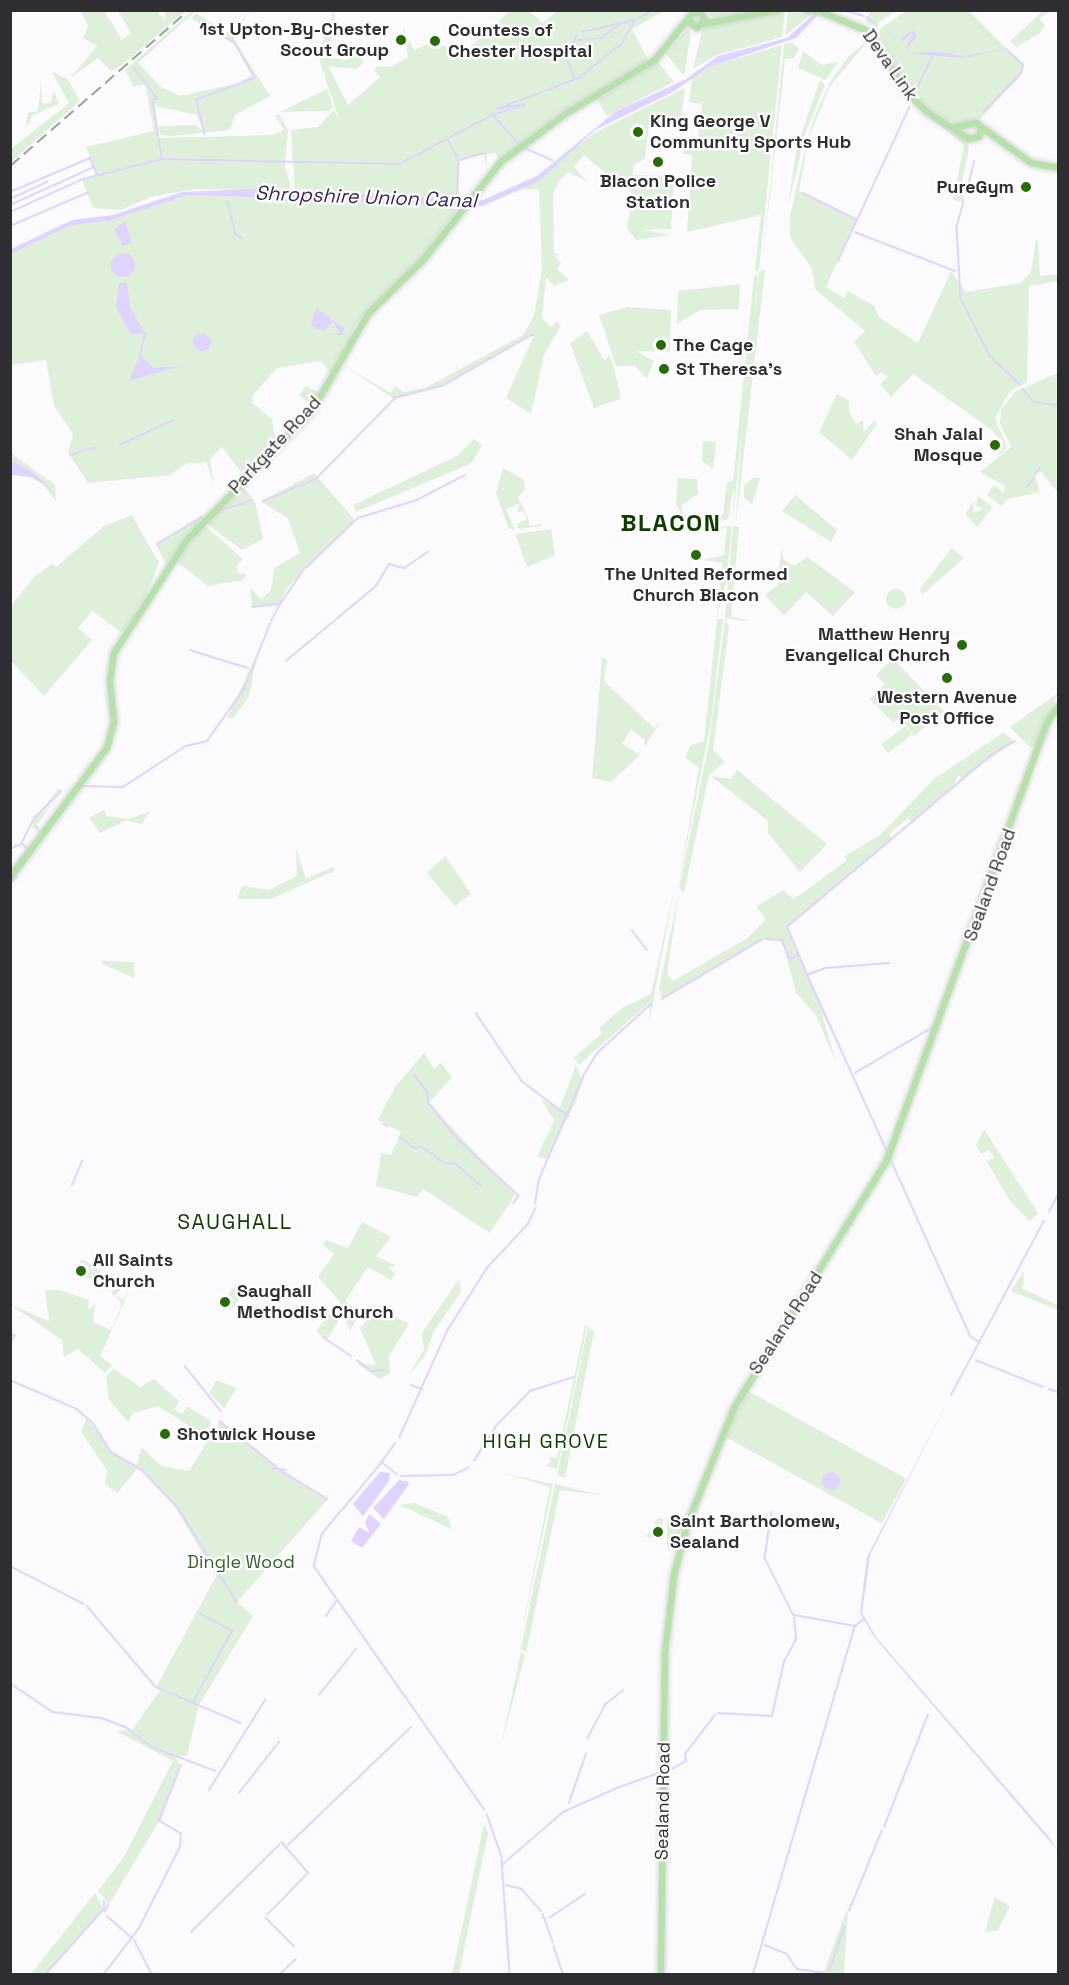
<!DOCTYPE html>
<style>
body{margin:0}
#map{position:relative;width:1069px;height:1985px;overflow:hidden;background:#fbfbfd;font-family:"Space Grotesk",sans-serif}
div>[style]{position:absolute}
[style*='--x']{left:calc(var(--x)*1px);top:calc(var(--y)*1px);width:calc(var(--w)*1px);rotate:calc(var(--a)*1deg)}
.green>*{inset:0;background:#def0d9;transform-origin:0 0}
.round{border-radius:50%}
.water>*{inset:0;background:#dfd4fe}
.stream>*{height:1.5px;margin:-0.75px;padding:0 0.75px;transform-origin:0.75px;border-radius:0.75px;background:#dfd4fe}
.roads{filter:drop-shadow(0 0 2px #d5d5d6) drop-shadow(0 0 2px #d5d5d6)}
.major>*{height:6px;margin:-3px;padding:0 3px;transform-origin:3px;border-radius:3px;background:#b5e2a9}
.rail>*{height:1.5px;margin-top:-0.75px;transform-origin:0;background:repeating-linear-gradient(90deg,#9e9ea1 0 12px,transparent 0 18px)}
.dots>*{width:16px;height:16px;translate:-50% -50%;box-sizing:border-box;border:3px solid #fff;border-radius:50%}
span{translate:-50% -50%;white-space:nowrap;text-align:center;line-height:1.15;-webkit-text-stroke:4.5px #fff;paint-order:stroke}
.poi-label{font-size:18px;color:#2e2d31;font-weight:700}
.right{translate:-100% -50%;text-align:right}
.left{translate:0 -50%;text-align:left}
.street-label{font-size:18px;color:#2e2d31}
.park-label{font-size:18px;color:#385f2d}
.water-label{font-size:20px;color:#382659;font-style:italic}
.neighbourhood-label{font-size:20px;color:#0f3c00;letter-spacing:1.5px}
.quarter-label{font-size:21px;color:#0f3c00;letter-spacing:1.5px}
.district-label{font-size:24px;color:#0f3c00;font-weight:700;letter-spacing:1.5px}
.frame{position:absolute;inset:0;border:12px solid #2e2d31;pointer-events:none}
</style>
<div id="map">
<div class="green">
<i style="clip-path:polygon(81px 11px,104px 11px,122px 40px,131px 33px,118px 11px,157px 11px,165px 21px,165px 11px,186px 11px,118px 68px,111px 71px,98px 58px,69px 79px,97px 46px,83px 38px,88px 26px)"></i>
<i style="clip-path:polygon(192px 11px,196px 11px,138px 63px,161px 87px,180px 96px,239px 83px,252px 75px,234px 44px,191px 18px,196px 13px,231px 35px,249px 11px,234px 39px,270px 96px,235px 115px,230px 130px,173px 136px,160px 135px,159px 126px,196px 125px,203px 131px,197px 115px,155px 106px,159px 138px,273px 135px,284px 130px,275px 116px,279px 114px,288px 129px,285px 165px,291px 190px,194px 189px,151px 197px,121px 210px,93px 208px,82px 180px,97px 174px,86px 147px,154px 131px,145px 84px,134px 87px,125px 70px)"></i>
<i style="clip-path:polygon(334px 11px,335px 18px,329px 57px,346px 60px,358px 55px,364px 62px,357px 69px,328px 66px,348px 105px,380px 77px,374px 70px,378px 66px,391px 67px,408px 57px,403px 27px,414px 50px,430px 43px,466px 51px,510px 11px,529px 11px,543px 23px,557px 11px,664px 11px,632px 29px,649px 62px,639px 69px,563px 111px,490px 170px,499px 158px,495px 153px,487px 154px,486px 166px,484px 154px,459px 160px,458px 199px,295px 191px,291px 130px,318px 127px,334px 110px,340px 123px,318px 55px)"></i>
<i style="clip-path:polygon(705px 11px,715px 12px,763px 11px,715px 19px)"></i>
<i style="clip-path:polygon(870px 11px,870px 10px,896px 11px,873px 26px,865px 22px)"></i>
<i style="clip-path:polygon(906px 11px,970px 12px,1023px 65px,1018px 79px,978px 121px,958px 124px,931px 113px,909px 91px,879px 35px,880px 29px)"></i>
<i style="clip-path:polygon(1043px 11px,1050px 11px,1039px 19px,1045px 25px,1039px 34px,1016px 47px,1010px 41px)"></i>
<i style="clip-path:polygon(785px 12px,782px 37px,717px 55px,693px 69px,703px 27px)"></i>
<i style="clip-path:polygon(788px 12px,813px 13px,785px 36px)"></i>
<i style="clip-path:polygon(687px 29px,691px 32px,684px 76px,666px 54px)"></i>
<i style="clip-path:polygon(871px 38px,909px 102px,868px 41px,830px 86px,809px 137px,799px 191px,857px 219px,826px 287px,844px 298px,848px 291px,874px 306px,879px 317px,918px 343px,951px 271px,966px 292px,1021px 283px,1031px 272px,1036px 240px,1038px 240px,1040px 276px,1058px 274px,1058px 281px,1029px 286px,1027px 382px,1010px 391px,995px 418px,1007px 447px,1002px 453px,998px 455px,1003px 445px,992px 430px,913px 374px,891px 397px,880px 384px,888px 377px,881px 372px,876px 376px,854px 342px,865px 331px,815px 289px,812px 269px,790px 237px,790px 216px,808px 137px,815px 116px,830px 82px,848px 57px)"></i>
<i style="clip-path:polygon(792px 42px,799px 49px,794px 58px,785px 59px,762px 268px,784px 44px)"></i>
<i style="clip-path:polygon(782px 45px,759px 270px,755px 271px,761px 215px,687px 232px,692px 155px,683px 154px,685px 137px,698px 138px,702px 104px,689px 102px,692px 78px,709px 67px)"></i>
<i style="clip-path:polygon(803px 51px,822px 65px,839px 62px,825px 80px,798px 68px)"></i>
<i style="clip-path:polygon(658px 62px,674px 82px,607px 116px,597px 100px)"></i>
<i style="clip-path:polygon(52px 72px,68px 79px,80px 101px,11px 162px,11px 149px,69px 103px)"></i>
<i style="clip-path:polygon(41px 80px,42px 104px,50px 103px,54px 91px,59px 104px,33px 115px,26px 128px,28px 113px,38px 111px)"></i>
<i style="clip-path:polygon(820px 80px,825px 85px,806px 131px,788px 206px,797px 146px)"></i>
<i style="clip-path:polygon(685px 88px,681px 117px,650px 116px,645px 159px,633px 165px,633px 175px,674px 176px,671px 229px,642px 230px,671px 235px,636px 240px,627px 228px,630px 211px,625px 208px,632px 208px,632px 195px,623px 175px,614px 180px,584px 155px,574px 167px,588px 182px,568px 172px,559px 181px,553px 194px,554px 253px,561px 255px,555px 256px,561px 263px,557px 269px,569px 280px,554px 286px,546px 277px,542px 318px,551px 327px,557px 321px,561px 325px,544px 355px,531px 414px,506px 398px,534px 335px,441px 387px,394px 399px,344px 365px,390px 393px,396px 386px,403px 392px,425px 388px,523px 335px,534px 316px,542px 269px,539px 189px,523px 190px,594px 133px)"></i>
<i style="clip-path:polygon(327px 89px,333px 107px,329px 111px,280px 112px)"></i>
<i style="clip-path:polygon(912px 103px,966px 138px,969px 149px,961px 186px,965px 202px,953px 200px,964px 145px)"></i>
<i style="clip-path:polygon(188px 195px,461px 204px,422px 257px,365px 312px,355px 326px,342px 357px,313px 407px,299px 395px,306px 386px,320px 393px,331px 374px,321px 361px,277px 368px,253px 395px,252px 403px,272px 419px,276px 444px,253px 465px,241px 472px,222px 447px,210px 460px,214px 484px,206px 462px,186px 464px,170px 475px,88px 483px,68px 453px,73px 434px,54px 406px,46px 360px,11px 365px,11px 254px,72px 225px,109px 221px)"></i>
<i style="clip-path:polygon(765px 270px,736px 523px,741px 435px,733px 520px,734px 486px,728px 519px,692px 529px,688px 527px,723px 515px,727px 482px,733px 481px,754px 276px,758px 274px,754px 317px,759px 272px)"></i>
<i style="clip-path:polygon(740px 284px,739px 309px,700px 310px,677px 324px,678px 291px)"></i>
<i style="clip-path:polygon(628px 307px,671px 310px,670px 352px,636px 351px,654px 361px,647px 378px,635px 366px,616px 366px,599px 315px)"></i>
<i style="clip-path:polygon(587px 331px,604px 360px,610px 355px,620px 391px,620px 399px,594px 408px,570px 343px)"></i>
<i style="clip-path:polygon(1058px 373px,1058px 492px,1039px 470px,1035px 475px,1040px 492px,1008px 499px,1001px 506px,987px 495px,994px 485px,1004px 493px,1005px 486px,980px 472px,1011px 447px,1000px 423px,1001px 410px,1016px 391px)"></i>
<i style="clip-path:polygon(837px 394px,849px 400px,849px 412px,856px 424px,863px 420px,864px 432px,875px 420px,877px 424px,852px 460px,819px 432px)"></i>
<i style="clip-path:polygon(474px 439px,482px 445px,472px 463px,356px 512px,353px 505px,457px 456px)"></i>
<i style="clip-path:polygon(703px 441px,716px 442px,713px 469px,702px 461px)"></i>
<i style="clip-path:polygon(10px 452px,55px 485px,56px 501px,34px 473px,11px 460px)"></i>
<i style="clip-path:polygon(503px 468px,524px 480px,525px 490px,518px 497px,529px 521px,529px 526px,541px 524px,541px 519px,541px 526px,519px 529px,517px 524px,527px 519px,523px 510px,517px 513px,520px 503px,506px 509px,515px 530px,508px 528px,496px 493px)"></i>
<i style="clip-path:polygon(314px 473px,355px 520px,286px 589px,280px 604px,252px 607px,250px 588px,261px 599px,271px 590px,274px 568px,300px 553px,288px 518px,261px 502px)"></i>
<i style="clip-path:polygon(678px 478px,697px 479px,698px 494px,681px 506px,686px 527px,676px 503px)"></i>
<i style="clip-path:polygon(753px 478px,760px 478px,752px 504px,744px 498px,744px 485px)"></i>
<i style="clip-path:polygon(243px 486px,255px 502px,263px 539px,242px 550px,207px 524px)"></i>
<i style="clip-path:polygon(795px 495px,837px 530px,831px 542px,782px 511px)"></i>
<i style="clip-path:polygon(978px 496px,993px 507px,977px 527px,965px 514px,974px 501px,973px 512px,984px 509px,976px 506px)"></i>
<i style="clip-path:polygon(209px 512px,189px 533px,166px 564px,156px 545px)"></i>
<i style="clip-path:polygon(132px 515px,159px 563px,147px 593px,122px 633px,92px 611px,78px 628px,92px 640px,44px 696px,11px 661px,10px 607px,35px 576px,52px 564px,56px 567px,104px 526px)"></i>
<i style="clip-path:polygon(203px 524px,243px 559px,237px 565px,238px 573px,247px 575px,243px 580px,208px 586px,174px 560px)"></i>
<i style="clip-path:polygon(732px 526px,726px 582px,717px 616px,723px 563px,703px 560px,724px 555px,727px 527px,720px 529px,720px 527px)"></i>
<i style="clip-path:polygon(733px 526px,739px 527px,731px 617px,750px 620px,744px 621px,725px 618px)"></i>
<i style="clip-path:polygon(551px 529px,555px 555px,527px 567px,515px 534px)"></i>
<i style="clip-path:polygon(781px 548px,784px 560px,794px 566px,807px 557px,855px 592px,833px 616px,806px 592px,784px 616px,765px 595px,778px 585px)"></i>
<i style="clip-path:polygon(952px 548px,964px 558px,922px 595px,920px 589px)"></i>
<i class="round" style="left:886px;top:589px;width:20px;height:20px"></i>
<i style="clip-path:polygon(717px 619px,723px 619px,711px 722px,678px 887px,699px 768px,685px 757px,691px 745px,704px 741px)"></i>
<i style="clip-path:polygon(725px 620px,729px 626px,713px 750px,725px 762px,709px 775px,684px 893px,679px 888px,709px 743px)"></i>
<i style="clip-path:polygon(258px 652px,249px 697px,233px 718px,227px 718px)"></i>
<i style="clip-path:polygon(602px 657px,607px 660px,604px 681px,654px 728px,662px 719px,645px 746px,644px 739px,631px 730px,622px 743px,640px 755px,611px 782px,592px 778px)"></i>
<i style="clip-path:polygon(893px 659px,944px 711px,914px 736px,900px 718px,893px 723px,870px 699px,885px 684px,876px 675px)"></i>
<i style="clip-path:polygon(1058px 693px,1035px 746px,1030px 747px,1010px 727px)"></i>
<i style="left:905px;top:726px;width:11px;height:30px;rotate:52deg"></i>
<i style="clip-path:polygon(1004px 732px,1014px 742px,962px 779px,958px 775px,954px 786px,912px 824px,908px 818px,889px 834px,893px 840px,786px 927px,806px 973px,825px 968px,807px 976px,844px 1057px,821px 1011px,836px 1062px,816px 1015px,796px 993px,782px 940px,763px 939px,662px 999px,659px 988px,679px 892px,667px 974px,673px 981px,748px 938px,766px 919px,756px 907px,783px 890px,794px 899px,846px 861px,845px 856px,880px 835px,934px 779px)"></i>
<i style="clip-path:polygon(737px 770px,827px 844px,800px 872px,768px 833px,768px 821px,711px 776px,731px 779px)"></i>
<i style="clip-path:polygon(59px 788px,62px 790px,53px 799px,41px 815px,54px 801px,37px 825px,41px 833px,32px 827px,35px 817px)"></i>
<i style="clip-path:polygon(104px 810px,106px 816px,129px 819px,150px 811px,142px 824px,127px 820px,100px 833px,89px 818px)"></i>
<i style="clip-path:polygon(296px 848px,306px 879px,333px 867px,336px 870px,271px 899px,237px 899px,242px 886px,269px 890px,297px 876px)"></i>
<i style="clip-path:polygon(445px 856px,471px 894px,455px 906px,427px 873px)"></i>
<i style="clip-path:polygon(675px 885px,649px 1023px,650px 1002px,579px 1065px,574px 1058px,601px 1034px,600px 1027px,622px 1008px,651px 994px)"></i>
<i style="clip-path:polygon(102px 961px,134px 962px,135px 978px,102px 964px)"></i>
<i style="clip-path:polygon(424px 1053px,434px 1069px,441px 1063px,452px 1077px,429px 1103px,515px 1195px,490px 1233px,423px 1189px,417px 1197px,376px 1186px,381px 1153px,391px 1155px,401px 1132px,378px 1120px,395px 1087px)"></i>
<i style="clip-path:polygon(573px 1060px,582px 1078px,576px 1102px,546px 1159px,537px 1157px,554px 1120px,541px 1099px,559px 1110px,575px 1068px)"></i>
<i style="clip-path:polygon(984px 1129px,1038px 1213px,1030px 1221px,1010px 1201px,987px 1162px,994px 1157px,989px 1150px,981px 1154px,976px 1146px)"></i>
<i style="clip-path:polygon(362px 1222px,391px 1237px,376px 1256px,397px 1266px,388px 1267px,395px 1274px,391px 1280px,368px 1267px,345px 1301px,366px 1316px,373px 1305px,409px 1324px,389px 1356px,390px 1373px,379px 1379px,357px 1363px,376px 1365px,360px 1328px,369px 1318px,358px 1317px,350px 1331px,339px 1301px,318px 1277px,334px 1254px,323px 1245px,326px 1240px,348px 1248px)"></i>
<i style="clip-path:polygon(82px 1259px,100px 1270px,95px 1280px,72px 1275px)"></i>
<i style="clip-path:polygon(1024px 1271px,1023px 1289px,1058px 1305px,1058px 1310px,1011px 1291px)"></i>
<i style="clip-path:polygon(459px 1279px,461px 1292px,434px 1331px,425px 1356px,408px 1376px,424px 1350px,422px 1333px)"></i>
<i style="clip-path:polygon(123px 1282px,121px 1289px,115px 1296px,124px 1300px,129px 1285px,125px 1301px,100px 1356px,112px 1365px,105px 1373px,78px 1349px,64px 1357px,62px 1340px,11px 1305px,49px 1321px,45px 1290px,59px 1290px,89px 1300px,88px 1310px,95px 1304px,93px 1322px,111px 1330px,122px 1304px,111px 1292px)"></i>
<i style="clip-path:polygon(239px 1282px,246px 1289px,231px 1310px,218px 1305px)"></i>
<i style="clip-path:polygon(338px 1303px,341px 1316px,327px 1340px,316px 1331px)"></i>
<i style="clip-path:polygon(585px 1325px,587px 1327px,557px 1469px,545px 1465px,551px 1462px,548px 1457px,557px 1458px)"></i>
<i style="clip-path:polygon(588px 1327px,594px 1331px,565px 1478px,557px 1475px)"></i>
<i style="clip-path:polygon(114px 1369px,140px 1387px,154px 1379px,179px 1401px,175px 1410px,182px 1414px,187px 1406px,211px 1421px,206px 1437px,158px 1406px,133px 1413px,128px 1422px,109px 1400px,106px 1376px)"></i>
<i style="clip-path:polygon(216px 1380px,236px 1388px,224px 1409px,210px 1393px)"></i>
<i style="left:748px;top:1391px;width:181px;height:51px;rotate:29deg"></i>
<i style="clip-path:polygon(87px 1418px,111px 1452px,122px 1459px,137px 1465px,141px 1447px,161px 1466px,189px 1471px,220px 1421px,283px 1472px,328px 1499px,237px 1602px,253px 1616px,199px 1705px,187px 1756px,174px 1756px,180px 1764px,158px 1823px,109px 1904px,98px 1891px,125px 1855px,173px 1761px,116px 1731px,132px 1730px,161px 1689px,157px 1686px,216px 1576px,171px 1500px,142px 1470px,139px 1467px,117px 1493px,105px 1484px,107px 1470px,81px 1432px)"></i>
<i style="clip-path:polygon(502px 1473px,553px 1484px,519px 1647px,550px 1487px)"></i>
<i style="clip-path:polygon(555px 1484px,602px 1495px,560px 1490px,526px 1653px,521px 1648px)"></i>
<i style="clip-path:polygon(415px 1503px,448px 1517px,452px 1529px,399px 1505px)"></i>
<i style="clip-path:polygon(663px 1518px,663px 1540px,646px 1537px,657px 1519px)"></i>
<i style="clip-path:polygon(667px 1519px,684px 1523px,673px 1551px,667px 1547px)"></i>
<i style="clip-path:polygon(521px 1652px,525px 1655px,501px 1746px)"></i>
<i style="clip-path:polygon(484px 1824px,488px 1833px,459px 1974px,452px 1974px)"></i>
<i style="clip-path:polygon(95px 1893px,103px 1909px,46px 1974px,31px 1974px)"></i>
<i style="clip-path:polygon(995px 1897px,1010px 1906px,998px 1930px,985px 1932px)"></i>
<i style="clip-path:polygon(848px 1910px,844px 1974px,823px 1974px,845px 1915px)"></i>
</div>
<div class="water">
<i style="clip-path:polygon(817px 11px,822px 11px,796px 38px,709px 67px,673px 92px,595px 130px,538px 182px,482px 206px,188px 195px,109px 221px,72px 225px,11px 254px,11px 249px,72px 220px,113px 215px,182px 192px,253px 189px,483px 200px,537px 176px,615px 112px,686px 79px,718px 56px,787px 38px)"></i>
<i style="clip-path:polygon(880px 30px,901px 39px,909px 32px,914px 31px,916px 35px,915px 38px,907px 49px,913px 53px,939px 52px,962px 56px,1008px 49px,963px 58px,914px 54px,906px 49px,913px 32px,903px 41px)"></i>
<i style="clip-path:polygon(125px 221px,132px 243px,123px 246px,114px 230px)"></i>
<i class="round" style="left:111px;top:253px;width:24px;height:24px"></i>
<i style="clip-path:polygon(119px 283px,127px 283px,130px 307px,145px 334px,130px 334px,116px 307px)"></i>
<i style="clip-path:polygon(316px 308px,344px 328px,343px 335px,326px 334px,340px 333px,333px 322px,324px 331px,311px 326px)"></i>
<i class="round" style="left:193px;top:333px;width:18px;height:18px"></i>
<i style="clip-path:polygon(140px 355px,153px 368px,180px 366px,129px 381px)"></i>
<i style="clip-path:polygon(11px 460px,34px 473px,52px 490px,31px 477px,11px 475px)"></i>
<i style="clip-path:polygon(951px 1395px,870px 1555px,862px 1613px,876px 1637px,1049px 1837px,1058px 1851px,874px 1637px,860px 1613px,867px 1557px)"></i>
<i style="clip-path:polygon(380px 1472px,390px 1473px,389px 1481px,363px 1516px,353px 1504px)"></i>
<i class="round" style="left:822px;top:1472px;width:18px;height:18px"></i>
<i style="clip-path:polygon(399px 1480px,409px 1482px,407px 1487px,384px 1519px,373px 1508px)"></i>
<i style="clip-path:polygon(369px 1514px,381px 1524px,362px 1548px,351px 1541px,359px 1527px,370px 1533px,365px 1523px)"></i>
</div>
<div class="stream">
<i style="--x:843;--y:10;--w:22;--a:16"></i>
<i style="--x:867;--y:17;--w:13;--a:39"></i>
<i style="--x:200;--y:21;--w:41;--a:32.2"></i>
<i style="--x:235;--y:43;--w:40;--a:60.3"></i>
<i style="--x:255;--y:78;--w:62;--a:159.2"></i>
<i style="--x:197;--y:100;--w:35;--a:77"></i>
<i style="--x:583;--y:32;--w:52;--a:-13.2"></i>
<i style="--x:579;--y:40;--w:22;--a:-5"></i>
<i style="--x:601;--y:38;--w:26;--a:-36"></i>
<i style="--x:134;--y:68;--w:39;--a:52"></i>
<i style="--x:158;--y:99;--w:5;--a:169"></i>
<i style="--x:153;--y:100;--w:59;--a:81.2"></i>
<i style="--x:575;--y:79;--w:22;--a:-112"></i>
<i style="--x:567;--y:59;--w:24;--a:-68"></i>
<i style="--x:914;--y:94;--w:46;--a:-64"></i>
<i style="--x:983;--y:112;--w:54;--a:-45.7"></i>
<i style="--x:1021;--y:73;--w:8;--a:-76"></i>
<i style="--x:1023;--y:65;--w:22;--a:-137"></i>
<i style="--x:494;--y:116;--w:38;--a:48"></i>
<i style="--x:449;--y:141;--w:21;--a:62"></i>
<i style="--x:459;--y:160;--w:36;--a:92"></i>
<i style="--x:525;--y:148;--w:30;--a:24"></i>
<i style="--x:460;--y:160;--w:25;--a:-16"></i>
<i style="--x:967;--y:190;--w:29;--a:-76"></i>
<i style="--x:10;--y:192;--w:87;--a:-23"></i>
<i style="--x:90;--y:158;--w:17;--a:66"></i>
<i style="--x:803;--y:193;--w:59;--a:26.1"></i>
<i style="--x:10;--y:199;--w:41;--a:-24.7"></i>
<i style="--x:228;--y:202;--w:32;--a:77"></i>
<i style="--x:235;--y:233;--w:9;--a:36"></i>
<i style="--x:964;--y:202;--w:26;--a:106"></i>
<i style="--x:957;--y:227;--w:72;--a:86.8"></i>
<i style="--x:961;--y:299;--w:64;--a:63"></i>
<i style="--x:990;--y:356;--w:42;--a:43.1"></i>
<i style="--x:10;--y:205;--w:92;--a:-24.3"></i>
<i style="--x:10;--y:212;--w:80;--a:-24.3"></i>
<i style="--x:83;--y:179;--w:81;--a:-14.2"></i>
<i style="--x:162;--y:159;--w:238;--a:1.2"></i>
<i style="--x:400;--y:164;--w:104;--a:-28"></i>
<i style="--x:492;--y:115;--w:34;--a:-17"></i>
<i style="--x:525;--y:105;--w:28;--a:172"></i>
<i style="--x:497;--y:109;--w:88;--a:-20.7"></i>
<i style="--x:579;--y:78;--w:55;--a:-39.1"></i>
<i style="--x:622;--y:43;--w:26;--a:-61"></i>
<i style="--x:635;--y:20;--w:21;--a:-28"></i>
<i style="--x:10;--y:226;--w:84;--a:-23.2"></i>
<i style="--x:855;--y:232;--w:107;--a:21.3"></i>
<i style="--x:838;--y:261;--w:169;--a:-65.1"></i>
<i style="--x:531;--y:335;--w:3;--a:0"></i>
<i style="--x:140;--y:355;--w:22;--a:-77"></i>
<i style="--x:446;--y:384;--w:96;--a:-30"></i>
<i style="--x:1023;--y:389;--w:17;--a:50"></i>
<i style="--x:1034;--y:402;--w:24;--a:7"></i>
<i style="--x:120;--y:445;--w:59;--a:-25.3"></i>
<i style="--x:90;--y:449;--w:5;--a:-11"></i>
<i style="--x:71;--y:455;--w:18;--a:-19"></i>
<i style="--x:1036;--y:474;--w:6;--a:-59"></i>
<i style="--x:1027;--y:487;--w:10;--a:-53"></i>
<i style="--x:263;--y:501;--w:57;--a:-22.5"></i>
<i style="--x:316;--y:479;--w:113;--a:-45.7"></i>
<i style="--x:395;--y:398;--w:51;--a:-14.9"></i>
<i style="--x:219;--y:511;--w:35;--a:-18"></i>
<i style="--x:157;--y:544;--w:52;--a:-31"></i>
<i style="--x:307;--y:567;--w:71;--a:-43.9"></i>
<i style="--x:358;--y:518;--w:62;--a:-17"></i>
<i style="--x:417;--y:500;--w:54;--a:-27.5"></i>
<i style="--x:252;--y:607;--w:28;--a:-6"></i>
<i style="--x:280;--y:604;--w:40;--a:-55.1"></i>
<i style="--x:271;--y:621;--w:19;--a:-62"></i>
<i style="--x:190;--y:650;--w:61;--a:17.2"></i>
<i style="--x:286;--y:661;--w:117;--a:-39.8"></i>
<i style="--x:376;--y:586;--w:26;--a:-59"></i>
<i style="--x:389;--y:564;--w:16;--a:15"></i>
<i style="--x:404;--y:568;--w:29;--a:-34"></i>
<i style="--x:83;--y:786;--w:40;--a:1.4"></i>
<i style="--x:123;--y:787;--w:75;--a:-33.1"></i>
<i style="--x:186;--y:746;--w:22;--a:-13"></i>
<i style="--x:207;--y:741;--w:64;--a:-54.6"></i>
<i style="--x:244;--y:689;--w:70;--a:-68.2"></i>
<i style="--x:10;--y:849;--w:12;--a:-24"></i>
<i style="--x:21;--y:844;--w:30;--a:-63"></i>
<i style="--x:35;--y:817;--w:36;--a:-44"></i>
<i style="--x:12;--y:870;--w:26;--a:-54"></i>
<i style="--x:27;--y:849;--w:7;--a:-135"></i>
<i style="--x:10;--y:883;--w:9;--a:-41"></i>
<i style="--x:632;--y:930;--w:25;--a:53"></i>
<i style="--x:766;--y:939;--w:16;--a:4"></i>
<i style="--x:782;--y:940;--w:21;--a:67"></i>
<i style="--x:790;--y:959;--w:8;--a:-23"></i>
<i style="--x:807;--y:975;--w:52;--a:-112.6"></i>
<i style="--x:787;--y:927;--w:267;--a:-40.1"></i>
<i style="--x:991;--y:755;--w:28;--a:-30"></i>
<i style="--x:662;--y:999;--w:117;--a:-30.7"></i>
<i style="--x:476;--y:1013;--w:82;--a:55.9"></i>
<i style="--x:522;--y:1081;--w:58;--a:37.3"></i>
<i style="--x:855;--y:1073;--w:91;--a:-30.5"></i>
<i style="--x:414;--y:1074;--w:19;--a:54"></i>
<i style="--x:583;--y:1076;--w:28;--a:-58"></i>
<i style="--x:598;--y:1052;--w:72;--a:-42.2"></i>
<i style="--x:427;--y:1091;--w:12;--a:81"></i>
<i style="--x:429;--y:1103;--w:45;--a:51.3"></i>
<i style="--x:457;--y:1138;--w:85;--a:43.1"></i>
<i style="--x:519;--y:1196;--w:9;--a:126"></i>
<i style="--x:384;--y:1124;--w:4;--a:27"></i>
<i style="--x:400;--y:1137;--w:19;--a:36"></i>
<i style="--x:415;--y:1148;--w:7;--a:-16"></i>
<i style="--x:424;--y:1148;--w:25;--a:37"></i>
<i style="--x:444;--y:1163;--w:12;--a:5"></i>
<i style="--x:456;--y:1164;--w:32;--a:41"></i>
<i style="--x:887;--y:1152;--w:194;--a:-114.3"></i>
<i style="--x:807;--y:975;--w:19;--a:-21"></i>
<i style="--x:825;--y:968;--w:64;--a:-4.5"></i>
<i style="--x:892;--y:1162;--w:192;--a:65.7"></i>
<i style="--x:971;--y:1337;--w:10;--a:29"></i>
<i style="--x:72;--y:1185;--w:26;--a:-67"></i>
<i style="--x:535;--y:1204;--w:25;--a:-81"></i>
<i style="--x:539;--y:1179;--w:110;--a:-66.5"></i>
<i style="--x:1049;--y:1212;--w:20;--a:-63"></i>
<i style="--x:10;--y:1333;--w:6;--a:31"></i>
<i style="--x:15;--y:1336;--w:10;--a:119"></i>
<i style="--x:323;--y:1337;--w:34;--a:34"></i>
<i style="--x:357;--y:1360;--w:18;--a:38"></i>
<i style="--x:371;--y:1371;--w:12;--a:-5"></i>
<i style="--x:976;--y:1360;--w:72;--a:21.9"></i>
<i style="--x:185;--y:1366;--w:58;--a:51.3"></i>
<i style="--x:10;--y:1380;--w:73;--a:23.4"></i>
<i style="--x:77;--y:1409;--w:21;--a:41"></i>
<i style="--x:93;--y:1423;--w:34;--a:58"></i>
<i style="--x:111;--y:1452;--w:36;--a:30"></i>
<i style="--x:142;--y:1470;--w:52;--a:46.5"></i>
<i style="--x:178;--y:1508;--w:111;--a:57.9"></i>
<i style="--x:411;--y:1385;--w:12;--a:20"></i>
<i style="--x:1049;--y:1389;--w:9;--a:18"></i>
<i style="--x:951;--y:1395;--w:197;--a:-61.9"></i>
<i style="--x:220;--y:1421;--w:81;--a:39"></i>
<i style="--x:283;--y:1472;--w:52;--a:31"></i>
<i style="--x:399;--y:1438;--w:117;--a:-65.8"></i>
<i style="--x:447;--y:1331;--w:75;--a:-57.6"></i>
<i style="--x:487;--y:1268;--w:60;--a:-47"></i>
<i style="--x:528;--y:1224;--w:17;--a:-65"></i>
<i style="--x:396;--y:1443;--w:24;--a:126"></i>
<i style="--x:382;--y:1462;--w:19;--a:39"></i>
<i style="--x:474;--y:1461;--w:41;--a:-57.8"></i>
<i style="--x:496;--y:1426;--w:49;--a:-45.8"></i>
<i style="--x:530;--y:1391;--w:46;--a:-17.7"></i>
<i style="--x:273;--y:1468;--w:13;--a:9"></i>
<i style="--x:401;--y:1476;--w:52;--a:-1.1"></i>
<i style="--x:453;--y:1475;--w:17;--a:-25"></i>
<i style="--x:343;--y:1509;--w:61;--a:-50.3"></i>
<i style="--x:342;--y:1510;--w:32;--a:129"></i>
<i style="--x:322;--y:1535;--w:32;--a:104"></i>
<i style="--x:314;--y:1566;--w:297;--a:55"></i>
<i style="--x:772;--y:1512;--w:47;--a:98.7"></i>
<i style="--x:765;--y:1558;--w:63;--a:63.4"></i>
<i style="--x:10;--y:1566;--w:83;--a:27.2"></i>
<i style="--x:87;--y:1606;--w:106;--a:49.6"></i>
<i style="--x:156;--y:1687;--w:92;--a:23"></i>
<i style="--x:326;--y:1616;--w:19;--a:-55"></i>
<i style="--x:10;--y:1683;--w:52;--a:34"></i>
<i style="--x:53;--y:1712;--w:48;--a:7.1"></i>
<i style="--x:319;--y:1695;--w:59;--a:-51.2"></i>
<i style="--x:194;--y:1700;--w:79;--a:-61.2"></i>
<i style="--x:232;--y:1631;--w:36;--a:-152"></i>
<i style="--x:718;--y:1713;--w:54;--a:3.2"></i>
<i style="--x:772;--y:1716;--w:55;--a:-77.5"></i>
<i style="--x:784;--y:1662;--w:26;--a:-62"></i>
<i style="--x:796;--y:1639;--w:24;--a:-95"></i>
<i style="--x:794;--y:1615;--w:62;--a:10.2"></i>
<i style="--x:102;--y:1718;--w:26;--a:21"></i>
<i style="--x:126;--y:1727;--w:33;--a:38"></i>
<i style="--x:152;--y:1747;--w:68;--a:20.6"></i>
<i style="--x:587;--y:1739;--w:40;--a:-62"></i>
<i style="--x:606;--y:1704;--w:22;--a:-39"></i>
<i style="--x:667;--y:1772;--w:22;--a:-30"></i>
<i style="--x:686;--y:1761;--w:7;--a:-98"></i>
<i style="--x:685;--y:1754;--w:49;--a:-52.4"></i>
<i style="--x:617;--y:1788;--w:45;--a:-19.7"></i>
<i style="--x:209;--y:1790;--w:106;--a:-58.1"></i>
<i style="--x:239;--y:1793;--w:65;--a:-51.9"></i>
<i style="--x:569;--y:1803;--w:52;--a:-70.9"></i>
<i style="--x:487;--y:1814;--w:46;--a:70.8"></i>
<i style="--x:884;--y:1827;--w:120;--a:-68.6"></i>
<i style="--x:288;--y:1845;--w:170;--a:-43.8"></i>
<i style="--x:502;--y:1860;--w:114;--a:86"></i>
<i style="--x:503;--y:1864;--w:79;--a:-40.9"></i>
<i style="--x:563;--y:1812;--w:57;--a:-23.9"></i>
<i style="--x:506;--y:1885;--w:16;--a:14"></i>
<i style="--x:522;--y:1889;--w:29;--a:49"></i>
<i style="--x:849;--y:1911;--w:87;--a:-67.8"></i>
<i style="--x:105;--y:1912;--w:8;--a:-67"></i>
<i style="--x:543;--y:1914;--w:30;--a:70"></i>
<i style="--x:267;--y:1915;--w:59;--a:-45.7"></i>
<i style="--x:308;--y:1873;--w:40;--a:-131"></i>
<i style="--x:107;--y:1916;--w:32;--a:41"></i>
<i style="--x:266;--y:1918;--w:40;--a:45"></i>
<i style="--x:549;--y:1918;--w:43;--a:-33.7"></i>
<i style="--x:191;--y:1932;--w:124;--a:-44.7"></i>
<i style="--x:134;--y:1939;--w:39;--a:63"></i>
<i style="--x:765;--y:1945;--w:24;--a:22"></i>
<i style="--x:787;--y:1954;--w:18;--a:56"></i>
<i style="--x:797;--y:1969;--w:27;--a:8"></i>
<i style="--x:554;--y:1946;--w:29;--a:72"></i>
<i style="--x:829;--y:1971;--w:46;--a:-70.8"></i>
<i style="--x:46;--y:1974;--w:87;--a:-48.3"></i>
<i style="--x:104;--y:1909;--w:8;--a:-90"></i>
<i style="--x:104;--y:1974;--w:58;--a:-52.7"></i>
<i style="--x:139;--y:1928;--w:91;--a:-63.2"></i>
<i style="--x:180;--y:1847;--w:13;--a:-86"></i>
<i style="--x:181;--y:1834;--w:26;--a:-149"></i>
<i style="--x:159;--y:1821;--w:60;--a:-68.6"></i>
<i style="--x:280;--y:1974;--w:21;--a:-43"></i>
<i style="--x:753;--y:1974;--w:363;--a:-73.7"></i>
<i style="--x:855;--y:1626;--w:10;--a:-37"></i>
</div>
<div class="roads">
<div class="major">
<i style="--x:806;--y:10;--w:9;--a:6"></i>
<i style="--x:821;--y:12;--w:53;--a:22.2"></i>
<i style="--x:870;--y:32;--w:73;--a:58.5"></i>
<i style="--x:908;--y:94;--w:26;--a:43"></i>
<i style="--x:927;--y:112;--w:50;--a:32.7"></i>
<i style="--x:969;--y:139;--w:10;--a:-11"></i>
<i style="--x:979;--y:137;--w:8;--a:-76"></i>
<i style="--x:704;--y:24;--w:76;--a:-10.6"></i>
<i style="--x:956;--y:127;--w:20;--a:-11"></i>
<i style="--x:976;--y:123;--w:68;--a:36"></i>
<i style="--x:1031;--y:163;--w:27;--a:10"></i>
<i style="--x:10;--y:878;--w:162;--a:-53.3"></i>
<i style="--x:107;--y:748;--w:27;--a:-75"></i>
<i style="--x:114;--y:722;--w:41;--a:-95.6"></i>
<i style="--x:110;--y:681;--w:28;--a:-82"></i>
<i style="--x:114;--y:653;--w:135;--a:-57.1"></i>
<i style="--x:187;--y:540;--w:180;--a:-45.9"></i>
<i style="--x:312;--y:411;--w:112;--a:-60"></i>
<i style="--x:368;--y:314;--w:78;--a:-44.5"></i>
<i style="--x:424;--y:259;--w:124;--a:-51.6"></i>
<i style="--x:501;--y:162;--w:82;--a:-36.6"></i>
<i style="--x:567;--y:113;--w:103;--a:-31.1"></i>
<i style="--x:655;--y:60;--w:59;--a:-51.2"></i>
<i style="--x:692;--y:14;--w:9;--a:-6"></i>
<i style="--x:701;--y:13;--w:8;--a:60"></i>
<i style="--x:705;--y:20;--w:11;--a:135"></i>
<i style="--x:697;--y:28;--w:11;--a:-142"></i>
<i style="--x:661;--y:1974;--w:321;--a:-89.3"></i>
<i style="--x:665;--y:1653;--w:79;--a:-83.4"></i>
<i style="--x:674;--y:1575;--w:52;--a:-75.4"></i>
<i style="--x:687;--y:1525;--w:126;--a:-68.1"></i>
<i style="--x:734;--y:1408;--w:291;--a:-58.3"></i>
<i style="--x:887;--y:1160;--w:465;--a:-69.9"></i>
<i style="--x:1047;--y:723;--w:20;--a:-57"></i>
</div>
</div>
<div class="rail">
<i style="--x:10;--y:166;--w:237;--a:-41.1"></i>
</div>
<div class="dots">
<i style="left:401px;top:40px;background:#266d0a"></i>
<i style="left:435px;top:41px;background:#266d0a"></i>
<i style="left:638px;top:132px;background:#266d0a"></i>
<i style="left:658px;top:162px;background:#266d0a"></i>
<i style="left:1026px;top:187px;background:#266d0a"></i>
<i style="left:661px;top:345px;background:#266d0a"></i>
<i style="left:664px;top:369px;background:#266d0a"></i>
<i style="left:995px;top:445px;background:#266d0a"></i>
<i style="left:696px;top:555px;background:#266d0a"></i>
<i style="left:962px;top:645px;background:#266d0a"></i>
<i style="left:947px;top:678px;background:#266d0a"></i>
<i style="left:81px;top:1271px;background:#266d0a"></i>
<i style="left:225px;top:1302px;background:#266d0a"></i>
<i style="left:165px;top:1434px;background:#266d0a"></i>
<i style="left:658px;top:1532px;background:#266d0a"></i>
</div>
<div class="poi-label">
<span class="right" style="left:389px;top:40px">1st Upton-By-Chester<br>Scout Group</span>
<span class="left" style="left:448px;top:41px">Countess of<br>Chester Hospital</span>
<span class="left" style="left:650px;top:132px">King George V<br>Community Sports Hub</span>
<span style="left:658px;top:192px">Blacon Police<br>Station</span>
<span class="right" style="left:1014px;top:187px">PureGym</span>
<span class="left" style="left:673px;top:345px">The Cage</span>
<span class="left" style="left:676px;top:369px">St Theresa's</span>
<span class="right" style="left:983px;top:445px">Shah Jalal<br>Mosque</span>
<span style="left:696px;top:585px">The United Reformed<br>Church Blacon</span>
<span class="right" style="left:950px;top:645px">Matthew Henry<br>Evangelical Church</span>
<span style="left:947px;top:708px">Western Avenue<br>Post Office</span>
<span class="left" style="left:93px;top:1271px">All Saints<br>Church</span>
<span class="left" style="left:237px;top:1302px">Saughall<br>Methodist Church</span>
<span class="left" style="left:177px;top:1434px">Shotwick House</span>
<span class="left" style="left:670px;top:1532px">Saint Bartholomew,<br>Sealand</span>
</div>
<div class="street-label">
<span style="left:890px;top:65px;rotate:55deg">Deva Link</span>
<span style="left:275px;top:445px;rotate:-47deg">Parkgate Road</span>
<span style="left:990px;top:885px;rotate:-70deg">Sealand Road</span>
<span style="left:786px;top:1323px;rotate:-57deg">Sealand Road</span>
<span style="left:663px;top:1801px;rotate:-89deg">Sealand Road</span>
</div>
<div class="park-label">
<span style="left:241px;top:1562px">Dingle Wood</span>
</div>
<div class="water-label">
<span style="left:366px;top:197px;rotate:2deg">Shropshire Union Canal</span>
</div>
<div class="neighbourhood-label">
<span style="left:546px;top:1441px">HIGH GROVE</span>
</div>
<div class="quarter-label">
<span style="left:235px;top:1222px">SAUGHALL</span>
</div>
<div class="district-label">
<span style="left:671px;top:523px">BLACON</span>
</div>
<div class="frame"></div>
</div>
